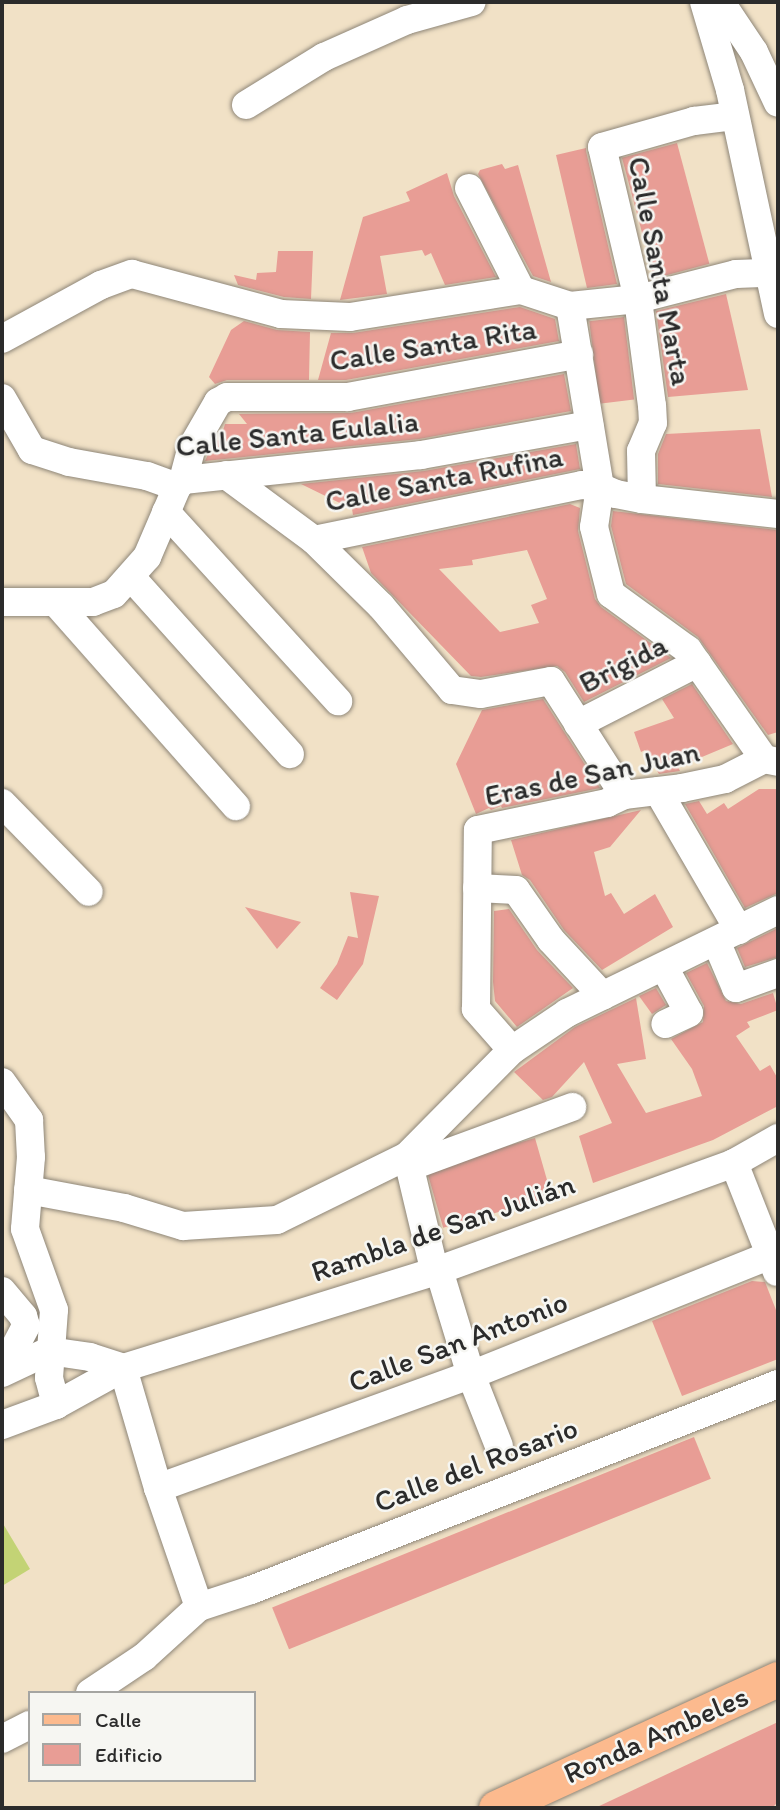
<!DOCTYPE html>
<meta charset="utf-8">
<style>
body{margin:0}
#map{position:relative;width:780px;height:1810px;overflow:hidden;background:#f1e1c6;font-family:Itim,sans-serif}
div>[style]{position:absolute}
[style*='--x']{left:calc(var(--x)*1px);top:calc(var(--y)*1px);width:calc(var(--w)*1px);rotate:calc(var(--a)*1deg)}
.green>*{inset:0;background:#c3d375}
.building>*{inset:0;background:#e89d95;transform-origin:0 0}
.roads{filter:drop-shadow(0 0 2px #8e8678) drop-shadow(0 0 2px #8e8678)}
.minor>*{height:28px;margin:-14px;padding:0 14px;transform-origin:14px;border-radius:14px;background:#fff}
.major>*{height:35px;margin:-17.5px;padding:0 17.5px;transform-origin:17.5px;border-radius:17.5px;background:#fcba8e}
span{translate:-50% -50%;white-space:nowrap;text-align:center;line-height:1.15;-webkit-text-stroke:5px #f6f6f2;paint-order:stroke}
.street-label{font-size:30px;color:#2b2b2b}
.frame{position:absolute;inset:0;border:4px solid #2b2b2b;pointer-events:none}
.legend{position:absolute;left:28px;top:1691px;width:228px;height:91px;box-sizing:border-box;background:#f6f6f2;border:2px solid #a5a5a2;margin:0;padding:9px 12px;list-style:none;font-size:21px;color:#2b2b2b}
.legend li{display:flex;align-items:center;gap:14px;height:35px}
.legend b{width:35px;border:2px solid #a5a5a2}
</style>
<div id="map">
<div class="green">
<i style="clip-path:polygon(2px 1522px,30px 1569px,2px 1586px)"></i>
</div>
<div class="building">
<i style="left:677px;top:143px;width:125px;height:57px;rotate:75deg"></i>
<i style="clip-path:polygon(586px 148px,586px 151px,617px 284px,587px 288px,556px 155px)"></i>
<i style="clip-path:polygon(502px 164px,505px 169px,518px 165px,551px 282px,533px 276px,478px 174px,480px 170px)"></i>
<i style="clip-path:polygon(447px 173px,454px 196px,496px 277px,445px 285px,431px 253px,425px 256px,422px 250px,380px 256px,387px 294px,340px 300px,363px 217px,410px 201px,406px 192px)"></i>
<i style="clip-path:polygon(278px 251px,313px 251px,311px 299px,284px 297px,238px 285px,234px 275px,256px 280px,257px 273px,276px 272px)"></i>
<i style="clip-path:polygon(726px 294px,748px 390px,668px 397px,656px 311px)"></i>
<i style="clip-path:polygon(520px 307px,555px 319px,559px 341px,346px 380px,318px 380px,331px 333px,353px 333px)"></i>
<i style="left:624px;top:317px;width:83px;height:35px;rotate:83deg"></i>
<i style="clip-path:polygon(244px 321px,277px 330px,310px 332px,309px 380px,227px 380px,215px 384px,209px 377px,231px 330px)"></i>
<i style="clip-path:polygon(564px 374px,571px 411px,419px 439px,205px 461px,214px 441px,220px 440px,225px 424px,247px 424px,239px 414px,351px 413px)"></i>
<i style="clip-path:polygon(760px 429px,772px 497px,658px 484px,658px 454px,666px 434px)"></i>
<i style="clip-path:polygon(576px 444px,580px 469px,353px 515px,352px 509px,301px 484px,424px 471px)"></i>
<i style="clip-path:polygon(evenodd,570px 504px,580px 508px,578px 531px,595px 599px,601px 607px,671px 658px,584px 702px,565px 672px,557px 666px,481px 677px,471px 676px,371px 573px,362px 547px,570px 504px,527px 550px,547px 599px,531px 605px,539px 623px,500px 632px,439px 569px,473px 565px,472px 560px,527px 550px)"></i>
<i style="clip-path:polygon(613px 511px,777px 530px,778px 732px,768px 735px,698px 637px,626px 584px,611px 526px)"></i>
<i style="clip-path:polygon(692px 684px,733px 744px,678px 767px,680px 771px,659px 774px,645px 750px,641px 752px,634px 732px,674px 718px,662px 699px)"></i>
<i style="clip-path:polygon(543px 699px,600px 788px,502px 808px,501px 806px,491px 810px,489px 808px,476px 814px,456px 764px,482px 710px)"></i>
<i style="clip-path:polygon(759px 789px,778px 789px,778px 893px,745px 908px,685px 804px,699px 801px,707px 814px,724px 803px,728px 809px)"></i>
<i style="clip-path:polygon(641px 810px,610px 847px,594px 852px,605px 896px,611px 893px,624px 914px,655px 894px,673px 927px,602px 970px,564px 930px,530px 880px,522px 875px,511px 840px)"></i>
<i style="clip-path:polygon(350px 892px,379px 896px,363px 964px,337px 1000px,320px 988px,337px 964px,348px 936px,358px 938px)"></i>
<i style="clip-path:polygon(245px 907px,301px 922px,277px 949px)"></i>
<i style="clip-path:polygon(509px 909px,537px 950px,573px 988px,517px 1027px,495px 1001px,493px 982px,494px 911px)"></i>
<i style="clip-path:polygon(778px 928px,778px 957px,745px 967px,737px 948px)"></i>
<i style="clip-path:polygon(707px 963px,726px 1001px,741px 1004px,773px 993px,778px 1010px,747px 1022px,750px 1027px,736px 1036px,760px 1071px,770px 1065px,778px 1079px,778px 1106px,713px 1140px,593px 1183px,579px 1136px,612px 1123px,584px 1062px,552px 1097px,543px 1100px,514px 1072px,575px 1027px,636px 998px,646px 1059px,617px 1064px,646px 1113px,702px 1096px,692px 1069px,671px 1039px,703px 1022px,704px 1006px,686px 973px)"></i>
<i style="clip-path:polygon(656px 988px,666px 1005px,652px 1014px,639px 996px)"></i>
<i style="left:535px;top:1138px;width:61px;height:113px;rotate:74deg"></i>
<i style="clip-path:polygon(752px 1281px,765px 1282px,778px 1315px,778px 1359px,682px 1396px,652px 1321px)"></i>
<i style="left:694px;top:1437px;width:45px;height:455px;rotate:68deg"></i>
<i style="clip-path:polygon(778px 1722px,778px 1802px,772px 1808px,595px 1808px)"></i>
</div>
<div class="roads">
<div class="minor">
<i style="--x:704;--y:2;--w:92;--a:73.5"></i>
<i style="--x:730;--y:90;--w:229;--a:77.9"></i>
<i style="--x:726;--y:10;--w:50;--a:56.3"></i>
<i style="--x:754;--y:52;--w:56;--a:64.8"></i>
<i style="--x:246;--y:105;--w:92;--a:-31.6"></i>
<i style="--x:324;--y:57;--w:91;--a:-24"></i>
<i style="--x:407;--y:20;--w:67;--a:-15.5"></i>
<i style="--x:469;--y:188;--w:114;--a:63"></i>
<i style="--x:521;--y:290;--w:52;--a:18.1"></i>
<i style="--x:570;--y:306;--w:183;--a:80.6"></i>
<i style="--x:600;--y:487;--w:40;--a:98.5"></i>
<i style="--x:594;--y:527;--w:69;--a:75.8"></i>
<i style="--x:611;--y:594;--w:95;--a:36"></i>
<i style="--x:688;--y:650;--w:133;--a:55.1"></i>
<i style="--x:570;--y:306;--w:68;--a:-5.9"></i>
<i style="--x:638;--y:299;--w:101;--a:-14.3"></i>
<i style="--x:736;--y:274;--w:33;--a:-2"></i>
<i style="--x:2;--y:339;--w:113;--a:-28.6"></i>
<i style="--x:101;--y:285;--w:33;--a:-20"></i>
<i style="--x:132;--y:274;--w:154;--a:15"></i>
<i style="--x:281;--y:314;--w:69;--a:2.5"></i>
<i style="--x:350;--y:317;--w:173;--a:-9"></i>
<i style="--x:2;--y:398;--w:60;--a:60"></i>
<i style="--x:32;--y:450;--w:39;--a:18"></i>
<i style="--x:69;--y:462;--w:79;--a:10.2"></i>
<i style="--x:147;--y:476;--w:32;--a:20"></i>
<i style="--x:226;--y:475;--w:109;--a:36.5"></i>
<i style="--x:314;--y:540;--w:94;--a:44.6"></i>
<i style="--x:381;--y:606;--w:110;--a:49.8"></i>
<i style="--x:452;--y:690;--w:29;--a:8"></i>
<i style="--x:481;--y:694;--w:71;--a:-10.5"></i>
<i style="--x:551;--y:681;--w:135;--a:57.4"></i>
<i style="--x:183;--y:480;--w:34;--a:-75"></i>
<i style="--x:192;--y:447;--w:52;--a:-60"></i>
<i style="--x:218;--y:402;--w:10;--a:-29"></i>
<i style="--x:227;--y:397;--w:121;--a:0"></i>
<i style="--x:348;--y:397;--w:235;--a:-10.5"></i>
<i style="--x:642;--y:499;--w:48;--a:-91.2"></i>
<i style="--x:641;--y:451;--w:30;--a:-67"></i>
<i style="--x:653;--y:423;--w:17;--a:-93"></i>
<i style="--x:652;--y:406;--w:108;--a:-97.5"></i>
<i style="--x:638;--y:299;--w:156;--a:-103.3"></i>
<i style="--x:602;--y:147;--w:96;--a:-15.8"></i>
<i style="--x:694;--y:121;--w:40;--a:-7.1"></i>
<i style="--x:166;--y:512;--w:256;--a:47.7"></i>
<i style="--x:314;--y:540;--w:274;--a:-11.6"></i>
<i style="--x:582;--y:485;--w:18;--a:6"></i>
<i style="--x:600;--y:487;--w:17;--a:24"></i>
<i style="--x:616;--y:494;--w:26;--a:11"></i>
<i style="--x:642;--y:499;--w:137;--a:6.3"></i>
<i style="--x:131;--y:577;--w:238;--a:48.1"></i>
<i style="--x:2;--y:602;--w:91;--a:0"></i>
<i style="--x:93;--y:602;--w:22;--a:-21"></i>
<i style="--x:114;--y:594;--w:50;--a:-48.3"></i>
<i style="--x:147;--y:557;--w:76;--a:-66.8"></i>
<i style="--x:177;--y:487;--w:9;--a:-49"></i>
<i style="--x:183;--y:480;--w:239;--a:-6"></i>
<i style="--x:421;--y:455;--w:171;--a:-10.1"></i>
<i style="--x:57;--y:604;--w:270;--a:48.5"></i>
<i style="--x:578;--y:724;--w:134;--a:-27.1"></i>
<i style="--x:658;--y:791;--w:161;--a:59.8"></i>
<i style="--x:2;--y:803;--w:124;--a:45.7"></i>
<i style="--x:477;--y:888;--w:39;--a:3"></i>
<i style="--x:516;--y:890;--w:61;--a:55"></i>
<i style="--x:551;--y:940;--w:76;--a:47.1"></i>
<i style="--x:716;--y:941;--w:51;--a:66.9"></i>
<i style="--x:736;--y:988;--w:45;--a:-19.7"></i>
<i style="--x:664;--y:967;--w:52;--a:61.5"></i>
<i style="--x:689;--y:1013;--w:26;--a:155"></i>
<i style="--x:512;--y:1050;--w:55;--a:-131.3"></i>
<i style="--x:476;--y:1009;--w:179;--a:-89.4"></i>
<i style="--x:478;--y:830;--w:132;--a:-11.8"></i>
<i style="--x:607;--y:803;--w:19;--a:-25"></i>
<i style="--x:624;--y:795;--w:58;--a:-6.9"></i>
<i style="--x:682;--y:788;--w:44;--a:-11.8"></i>
<i style="--x:725;--y:779;--w:44;--a:-27.1"></i>
<i style="--x:764;--y:759;--w:14;--a:12"></i>
<i style="--x:2;--y:1082;--w:47;--a:54.6"></i>
<i style="--x:29;--y:1120;--w:37;--a:87"></i>
<i style="--x:31;--y:1157;--w:72;--a:94.8"></i>
<i style="--x:25;--y:1229;--w:86;--a:70.3"></i>
<i style="--x:54;--y:1310;--w:68;--a:94.2"></i>
<i style="--x:49;--y:1378;--w:28;--a:75"></i>
<i style="--x:734;--y:1163;--w:117;--a:68.5"></i>
<i style="--x:409;--y:1167;--w:174;--a:-20.2"></i>
<i style="--x:28;--y:1190;--w:98;--a:10.6"></i>
<i style="--x:124;--y:1208;--w:62;--a:17"></i>
<i style="--x:183;--y:1226;--w:94;--a:-3.7"></i>
<i style="--x:277;--y:1220;--w:145;--a:-26.2"></i>
<i style="--x:434;--y:1269;--w:116;--a:-103.4"></i>
<i style="--x:407;--y:1156;--w:149;--a:-45.3"></i>
<i style="--x:512;--y:1050;--w:66;--a:-33.9"></i>
<i style="--x:567;--y:1013;--w:235;--a:-26"></i>
<i style="--x:439;--y:1270;--w:110;--a:73.1"></i>
<i style="--x:471;--y:1375;--w:76;--a:68.5"></i>
<i style="--x:2;--y:1291;--w:33;--a:50"></i>
<i style="--x:23;--y:1316;--w:10;--a:73"></i>
<i style="--x:26;--y:1326;--w:52;--a:117.6"></i>
<i style="--x:2;--y:1373;--w:52;--a:-25.1"></i>
<i style="--x:49;--y:1351;--w:41;--a:8.3"></i>
<i style="--x:90;--y:1357;--w:35;--a:18"></i>
<i style="--x:2;--y:1425;--w:58;--a:-20.3"></i>
<i style="--x:56;--y:1405;--w:77;--a:-28.9"></i>
<i style="--x:123;--y:1368;--w:331;--a:-17.2"></i>
<i style="--x:439;--y:1270;--w:314;--a:-19.9"></i>
<i style="--x:734;--y:1163;--w:51;--a:-29.6"></i>
<i style="--x:158;--y:1488;--w:333;--a:-19.9"></i>
<i style="--x:471;--y:1375;--w:331;--a:-21.8"></i>
<i style="--x:199;--y:1607;--w:55;--a:-18.1"></i>
<i style="--x:251;--y:1590;--w:566;--a:-21.35"></i>
<i style="--x:90;--y:1693;--w:65;--a:-33.7"></i>
<i style="--x:144;--y:1657;--w:74;--a:-42.3"></i>
<i style="--x:199;--y:1607;--w:126;--a:-109"></i>
<i style="--x:158;--y:1488;--w:125;--a:-106.3"></i>
<i style="--x:2;--y:1739;--w:31;--a:-27"></i>
</div>
<div class="major">
<i style="--x:496;--y:1808;--w:310;--a:-24.6"></i>
</div>
</div>
<div class="street-label">
<span style="left:660px;top:271px;rotate:79deg">Calle Santa Marta</span>
<span style="left:433px;top:345px;rotate:-9deg">Calle Santa Rita</span>
<span style="left:297px;top:434px;rotate:-6deg">Calle Santa Eulalia</span>
<span style="left:444px;top:479px;rotate:-11deg">Calle Santa Rufina</span>
<span style="left:623px;top:664px;rotate:-27deg">Brigida</span>
<span style="left:592px;top:774px;rotate:-12deg">Eras de San Juan</span>
<span style="left:443px;top:1228px;rotate:-19deg">Rambla de San Julián</span>
<span style="left:458px;top:1342px;rotate:-21deg">Calle San Antonio</span>
<span style="left:476px;top:1465px;rotate:-21deg">Calle del Rosario</span>
<span style="left:656px;top:1735px;rotate:-24deg">Ronda Ambeles</span>
</div>
<div class="frame"></div>
<ul class="legend">
<li><b style="height:9px;background:#fcba8e"></b>Calle</li>
<li><b style="height:19px;background:#e89d95"></b>Edificio</li>
</ul>
</div>
